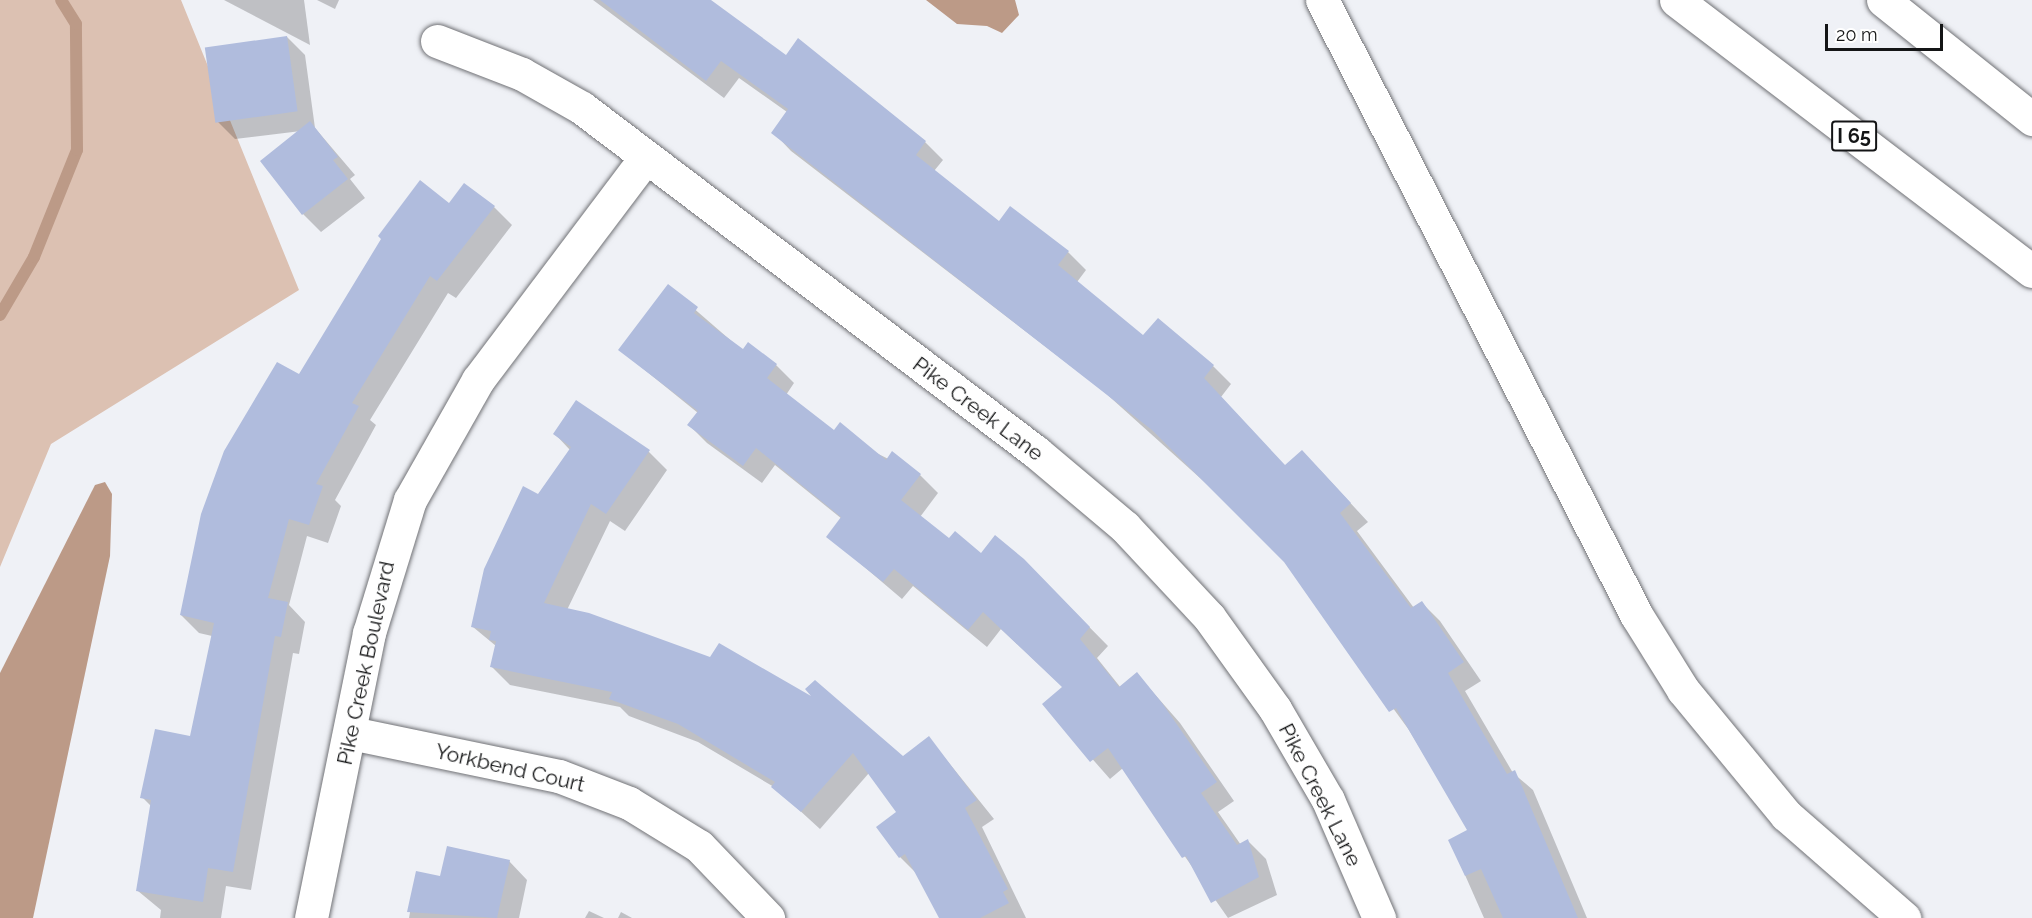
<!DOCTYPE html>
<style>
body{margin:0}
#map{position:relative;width:2032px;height:918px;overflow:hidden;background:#eff1f6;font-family:Raleway,sans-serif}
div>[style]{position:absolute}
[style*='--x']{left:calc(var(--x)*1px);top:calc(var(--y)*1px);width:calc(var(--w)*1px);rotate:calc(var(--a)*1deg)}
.green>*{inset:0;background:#dcc1b2}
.water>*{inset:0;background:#bc9a87}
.shadow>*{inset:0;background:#0003}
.stream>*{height:12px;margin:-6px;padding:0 6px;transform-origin:6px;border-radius:6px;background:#bc9a87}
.building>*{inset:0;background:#b0bcdd;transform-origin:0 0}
.roads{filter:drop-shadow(0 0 2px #717276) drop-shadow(0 0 2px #717276)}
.minor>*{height:33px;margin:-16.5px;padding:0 16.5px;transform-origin:16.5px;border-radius:16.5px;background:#fff}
.highway>*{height:33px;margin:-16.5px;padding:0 16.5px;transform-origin:16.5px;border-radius:16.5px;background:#fff}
span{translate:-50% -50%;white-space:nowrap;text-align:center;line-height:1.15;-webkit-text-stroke:6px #fff;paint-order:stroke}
.shield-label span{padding:2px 4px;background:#fff;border:2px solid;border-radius:4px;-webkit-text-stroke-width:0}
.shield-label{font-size:20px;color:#141516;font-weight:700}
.street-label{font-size:21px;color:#141516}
.scale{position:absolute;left:1825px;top:24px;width:118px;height:27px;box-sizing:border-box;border:3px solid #141516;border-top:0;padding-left:8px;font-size:18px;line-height:21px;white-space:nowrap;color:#141516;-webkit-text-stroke:4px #fff;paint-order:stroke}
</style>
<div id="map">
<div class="green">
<i style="clip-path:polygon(0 0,181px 0,299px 290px,51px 444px,0 567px)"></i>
</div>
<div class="water">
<i style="clip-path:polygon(926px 0,1015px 0,1019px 15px,1002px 33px,987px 26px,957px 24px)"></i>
<i style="clip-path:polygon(105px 482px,112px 494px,110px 556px,33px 918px,0 918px,0 673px,95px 485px)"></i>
</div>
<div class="shadow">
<i style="clip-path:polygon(224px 0,304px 0,310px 45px)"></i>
<i style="clip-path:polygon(317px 0,339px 0,335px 9px)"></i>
<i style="clip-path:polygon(593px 0,708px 0,786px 57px,798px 40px,925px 142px,943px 160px,934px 171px,999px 223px,1068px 252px,1086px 270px,1077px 282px,1144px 337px,1158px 320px,1213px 366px,1231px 384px,1221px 397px,1285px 466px,1320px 470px,1368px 522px,1357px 531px,1414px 608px,1422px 603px,1440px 621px,1481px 681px,1465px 691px,1513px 773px,1533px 790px,1587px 918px,1484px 918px,1450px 841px,1470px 831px,1409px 730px,1286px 562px,1239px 513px,1102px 390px,791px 151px,773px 132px,787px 112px,739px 78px,724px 98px)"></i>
<i style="clip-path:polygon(287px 37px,305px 55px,315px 128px,355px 175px,350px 179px,365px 198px,321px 232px,303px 214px,301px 131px,235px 139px,217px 121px)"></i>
<i style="clip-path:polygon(449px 205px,494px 207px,512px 225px,456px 298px,448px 293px,370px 420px,376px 425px,335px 500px,341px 506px,328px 543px,307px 536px,289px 605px,305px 622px,299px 654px,293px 653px,251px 890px,226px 886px,221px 918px,160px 918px,161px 910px,138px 891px,152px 807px,142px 797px,191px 738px,212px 636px,199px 633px,181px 615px,300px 376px)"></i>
<i style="clip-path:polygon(669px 287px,743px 351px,776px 365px,794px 383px,786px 395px,835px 432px,920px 475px,938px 493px,920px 517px,949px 540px,1042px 579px,1108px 646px,1097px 658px,1121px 688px,1137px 674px,1180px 723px,1234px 801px,1218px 812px,1241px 845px,1248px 841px,1266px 859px,1277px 895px,1228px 918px,1123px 768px,1110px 779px,1044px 704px,1064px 688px,1001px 629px,987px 647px,913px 586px,902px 599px,828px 536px,842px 519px,775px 465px,762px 483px,707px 443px,689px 425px,698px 413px,620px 350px)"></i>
<i style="clip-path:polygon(555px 434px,649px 452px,667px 470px,625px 531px,610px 521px,567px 610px,903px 758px,929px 738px,994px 819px,982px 827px,1026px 918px,941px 918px,918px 875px,900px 857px,899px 812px,869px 773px,820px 829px,774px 787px,698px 742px,629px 716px,620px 707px,510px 685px,492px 667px,496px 646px,473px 627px,538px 495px,570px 450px)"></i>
<i style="clip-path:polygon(509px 861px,527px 880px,519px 918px,409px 918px,417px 873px,441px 878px)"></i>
<i style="clip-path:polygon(589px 911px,604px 918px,585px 918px)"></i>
<i style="clip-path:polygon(621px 912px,632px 918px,618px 918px)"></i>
</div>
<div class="stream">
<i style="--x:0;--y:315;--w:67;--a:-59.6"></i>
<i style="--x:34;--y:257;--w:115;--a:-68.1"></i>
<i style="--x:77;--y:150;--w:126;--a:-90.5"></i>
<i style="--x:76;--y:24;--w:28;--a:-122"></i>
</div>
<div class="building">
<i style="clip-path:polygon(600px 0,711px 0,786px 55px,798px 38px,926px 141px,916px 155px,999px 221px,1010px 206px,1069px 251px,1058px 265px,1143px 335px,1158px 318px,1214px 365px,1204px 378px,1285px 465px,1302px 450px,1351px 503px,1340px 513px,1411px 608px,1422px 601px,1464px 662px,1448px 673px,1507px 774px,1515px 770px,1578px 918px,1503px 918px,1481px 869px,1465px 876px,1448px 840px,1467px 830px,1396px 708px,1389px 712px,1284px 562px,1152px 430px,771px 133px,788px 109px,721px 61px,706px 81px)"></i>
<i style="left:287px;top:36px;width:76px;height:83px;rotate:82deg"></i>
<i style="clip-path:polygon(310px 121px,338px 157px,333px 160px,348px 179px,302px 215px,260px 161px)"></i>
<i style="clip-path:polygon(420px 180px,449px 203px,464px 183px,495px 206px,437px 281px,430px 276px,352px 403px,359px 406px,316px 484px,323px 486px,309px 525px,289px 519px,268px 598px,288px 602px,281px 637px,275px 636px,233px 872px,208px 868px,203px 902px,136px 891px,151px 800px,140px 798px,155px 729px,190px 736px,214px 623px,180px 615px,201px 514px,224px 451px,277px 362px,299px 374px,381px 239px,378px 236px)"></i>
<i style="clip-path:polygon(668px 284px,698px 307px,694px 313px,743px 349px,748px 342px,777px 364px,767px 378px,834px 430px,840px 422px,886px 460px,892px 451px,921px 474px,901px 500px,949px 538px,955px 531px,981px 553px,995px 535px,1024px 559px,1090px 627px,1080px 639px,1119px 687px,1137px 672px,1162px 703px,1217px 782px,1201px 793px,1237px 845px,1248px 839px,1259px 877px,1211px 903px,1186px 856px,1182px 858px,1108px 748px,1090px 762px,1042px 704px,1062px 687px,983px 612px,968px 630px,894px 569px,883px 582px,826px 537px,841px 517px,756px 448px,743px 466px,687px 425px,698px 411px,618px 350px)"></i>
<i style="clip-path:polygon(576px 400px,650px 450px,606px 514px,591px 504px,544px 603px,589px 613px,710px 657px,719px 643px,811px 696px,805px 689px,815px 680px,903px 756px,929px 736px,977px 800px,965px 808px,1008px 889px,1003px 892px,1009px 903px,980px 918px,939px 918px,905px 854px,899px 858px,876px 827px,896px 812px,853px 753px,801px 812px,771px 787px,775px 782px,678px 724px,609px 699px,612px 692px,490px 667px,496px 641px,489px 640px,491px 631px,471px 627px,484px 569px,523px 486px,538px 494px,571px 447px,553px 434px)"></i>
<i style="clip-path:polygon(447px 846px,510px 860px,497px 918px,407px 912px,416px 871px,440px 876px)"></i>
</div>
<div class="roads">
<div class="minor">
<i style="--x:437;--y:41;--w:91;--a:21.2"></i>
<i style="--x:522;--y:74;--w:69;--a:29.5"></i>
<i style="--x:582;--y:108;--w:570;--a:37.15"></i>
<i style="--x:1036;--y:452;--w:116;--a:40.1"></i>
<i style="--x:1125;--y:527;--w:123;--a:47"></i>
<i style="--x:1209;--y:617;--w:113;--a:54.3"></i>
<i style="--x:1275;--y:709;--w:105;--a:59.8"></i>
<i style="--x:1328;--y:800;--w:129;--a:66.6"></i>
<i style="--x:351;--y:733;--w:212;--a:11.7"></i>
<i style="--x:559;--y:776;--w:75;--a:21.1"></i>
<i style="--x:629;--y:803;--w:82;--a:31.6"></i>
<i style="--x:699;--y:846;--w:100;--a:46.2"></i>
<i style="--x:311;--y:918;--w:291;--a:-78.5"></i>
<i style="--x:369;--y:633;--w:139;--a:-72.9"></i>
<i style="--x:410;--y:500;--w:138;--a:-60.5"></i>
<i style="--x:478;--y:380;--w:278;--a:-53"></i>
</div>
<div class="highway">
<i style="--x:1322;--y:0;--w:692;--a:62.92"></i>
<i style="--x:1637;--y:616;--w:87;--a:58.1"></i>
<i style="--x:1683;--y:690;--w:162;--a:50.5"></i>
<i style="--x:1786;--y:815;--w:157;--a:41.1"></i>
<i style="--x:1676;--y:0;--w:447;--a:37.3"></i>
<i style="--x:1883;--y:0;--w:191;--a:38.6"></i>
</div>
</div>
<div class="shield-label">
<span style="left:1854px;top:136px">I 65</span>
</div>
<div class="street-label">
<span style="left:978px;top:409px;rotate:37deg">Pike Creek Lane</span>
<span style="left:366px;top:663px;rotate:-78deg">Pike Creek Boulevard</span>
<span style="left:510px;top:768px;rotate:13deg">Yorkbend Court</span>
<span style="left:1320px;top:795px;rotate:63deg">Pike Creek Lane</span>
</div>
<div class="scale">20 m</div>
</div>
